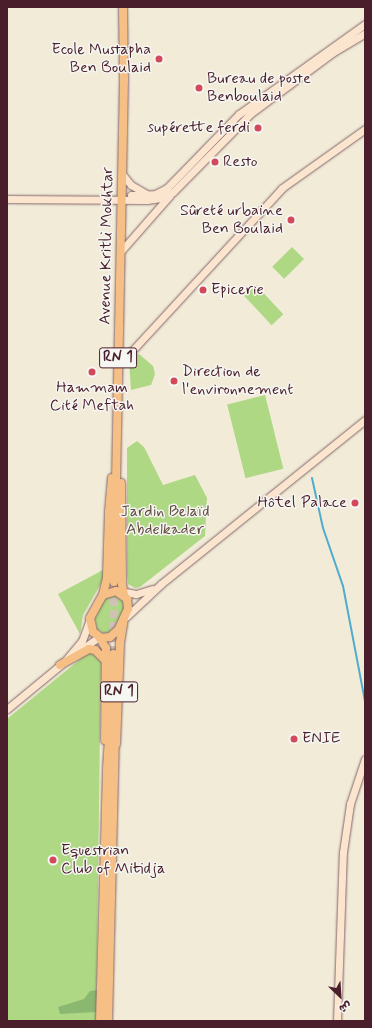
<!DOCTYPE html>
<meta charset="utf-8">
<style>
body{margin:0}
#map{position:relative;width:372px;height:1028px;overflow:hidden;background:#f1ebd8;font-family:Mynerve,"Playpen Sans Arabic",sans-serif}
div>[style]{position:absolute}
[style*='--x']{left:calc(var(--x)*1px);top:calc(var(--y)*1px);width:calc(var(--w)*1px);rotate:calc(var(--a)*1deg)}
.green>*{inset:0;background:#aed883;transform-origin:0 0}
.forest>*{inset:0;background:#8ab871}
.stream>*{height:2px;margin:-1px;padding:0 1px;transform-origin:1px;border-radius:1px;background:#50acce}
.primary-tunnel>*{height:8px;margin-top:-4px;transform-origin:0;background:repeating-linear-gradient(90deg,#d0c2b5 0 8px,transparent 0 12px)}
.roads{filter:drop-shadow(0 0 1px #846668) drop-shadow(0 0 1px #846668)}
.secondary>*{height:7px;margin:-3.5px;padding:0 3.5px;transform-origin:3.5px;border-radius:3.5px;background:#fbe5cf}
.primary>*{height:8px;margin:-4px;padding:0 4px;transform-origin:4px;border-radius:4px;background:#f5bf86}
.highway>*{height:9px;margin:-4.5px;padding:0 4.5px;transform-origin:4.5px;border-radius:4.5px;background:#f5bf86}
.dots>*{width:11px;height:11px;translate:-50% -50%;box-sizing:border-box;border:2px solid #f6f6f2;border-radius:50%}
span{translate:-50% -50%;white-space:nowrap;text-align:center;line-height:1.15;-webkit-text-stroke:3px #f6f6f2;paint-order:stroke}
.shield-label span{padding:1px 3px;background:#f6f6f2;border:1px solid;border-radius:3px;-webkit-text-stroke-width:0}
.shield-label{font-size:15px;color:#4a1f2b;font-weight:700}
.poi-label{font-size:16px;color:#4a1f2b}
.right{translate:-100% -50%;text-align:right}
.left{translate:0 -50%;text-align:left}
.street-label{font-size:16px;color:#4a1f2b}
.park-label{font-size:16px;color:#634d41}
.frame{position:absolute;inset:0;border:8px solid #4a1f2b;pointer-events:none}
.north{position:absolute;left:320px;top:976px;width:40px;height:40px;-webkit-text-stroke:3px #f6f6f2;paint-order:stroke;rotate:155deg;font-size:11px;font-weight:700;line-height:16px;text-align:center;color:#4a1f2b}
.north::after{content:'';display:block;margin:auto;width:14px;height:18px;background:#4a1f2b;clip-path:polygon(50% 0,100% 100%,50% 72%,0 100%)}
</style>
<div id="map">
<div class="green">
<i style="left:292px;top:247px;width:17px;height:28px;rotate:45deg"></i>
<i style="left:256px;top:285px;width:40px;height:16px;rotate:47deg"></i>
<i style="clip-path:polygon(139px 354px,153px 366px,155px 374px,151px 385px,131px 390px,129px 361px,134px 355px)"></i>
<i style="left:265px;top:395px;width:76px;height:39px;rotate:76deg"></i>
<i style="clip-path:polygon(137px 441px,144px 447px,163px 485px,195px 475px,207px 498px,205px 536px,140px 587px,135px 588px,128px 584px,127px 575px,127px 448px)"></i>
<i style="clip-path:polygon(103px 570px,103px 580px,83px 615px,80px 634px,58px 594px)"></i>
<i style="clip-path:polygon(116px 595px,123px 599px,125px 607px,117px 628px,105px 634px,97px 629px,95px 618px,105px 598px)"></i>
<i style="clip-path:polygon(91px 653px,101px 660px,96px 1021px,7px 1021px,7px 719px,84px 656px)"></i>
</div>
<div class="forest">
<i style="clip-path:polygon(97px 990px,96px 1012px,60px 1014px,58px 1007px,84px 999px,90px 991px)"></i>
</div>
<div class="stream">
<i style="--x:312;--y:478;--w:51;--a:77.6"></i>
<i style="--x:323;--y:528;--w:61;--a:71"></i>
<i style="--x:343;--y:586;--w:117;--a:79.2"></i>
</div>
<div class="primary-tunnel">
<i style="--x:113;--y:654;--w:67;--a:-89.1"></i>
</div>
<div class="roads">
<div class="secondary">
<i style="--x:122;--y:174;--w:14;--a:51"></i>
<i style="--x:131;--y:185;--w:20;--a:30"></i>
<i style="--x:131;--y:195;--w:24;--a:-2"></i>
<i style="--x:155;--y:194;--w:13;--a:-27"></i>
<i style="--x:167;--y:188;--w:103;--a:-45.8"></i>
<i style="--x:239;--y:114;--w:155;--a:-35.5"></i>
<i style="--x:7;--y:199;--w:140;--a:0.4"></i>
<i style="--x:147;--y:200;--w:14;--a:-8"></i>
<i style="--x:161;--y:198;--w:13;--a:-27"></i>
<i style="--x:173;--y:192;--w:110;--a:-45.4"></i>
<i style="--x:250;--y:114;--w:102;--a:-36.6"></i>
<i style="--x:332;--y:53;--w:39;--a:-31"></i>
<i style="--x:121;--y:251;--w:74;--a:-48.8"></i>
<i style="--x:118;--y:366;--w:242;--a:-47.3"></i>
<i style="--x:282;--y:188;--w:102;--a:-35.4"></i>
<i style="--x:120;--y:591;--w:16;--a:11"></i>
<i style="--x:136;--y:594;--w:17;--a:-17"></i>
<i style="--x:126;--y:617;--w:48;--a:-43.3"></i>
<i style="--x:161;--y:584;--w:262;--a:-38.8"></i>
<i style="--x:79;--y:651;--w:24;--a:-35"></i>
<i style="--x:65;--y:661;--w:26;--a:-50"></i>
<i style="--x:82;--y:641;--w:23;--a:-70"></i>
<i style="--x:7;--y:709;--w:74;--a:-39.5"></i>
<i style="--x:337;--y:1021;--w:169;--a:-88"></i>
<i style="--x:343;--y:852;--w:49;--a:-81.7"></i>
<i style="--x:350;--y:804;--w:47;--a:-71.6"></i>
</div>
<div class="primary">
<i style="--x:121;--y:483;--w:101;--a:89.4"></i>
<i style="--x:122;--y:584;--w:11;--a:80"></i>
<i style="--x:114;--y:582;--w:503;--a:-88.86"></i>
<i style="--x:124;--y:79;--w:72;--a:-90.8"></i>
<i style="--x:116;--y:591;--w:14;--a:36"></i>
<i style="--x:127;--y:599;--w:10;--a:84"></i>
<i style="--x:128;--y:609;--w:23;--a:115"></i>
<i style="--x:118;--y:630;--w:11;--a:139"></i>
<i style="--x:110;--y:637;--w:9;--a:174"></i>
<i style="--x:101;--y:638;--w:10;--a:-143"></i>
<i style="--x:93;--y:632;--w:14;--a:-102"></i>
<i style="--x:90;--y:618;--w:26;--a:-61"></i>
<i style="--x:103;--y:595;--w:14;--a:-17"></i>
<i style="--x:103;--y:595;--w:18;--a:-77"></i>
<i style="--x:107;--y:577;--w:65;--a:-88.2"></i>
<i style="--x:109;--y:512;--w:34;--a:-85"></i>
<i style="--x:99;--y:637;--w:13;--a:58"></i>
<i style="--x:106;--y:648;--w:92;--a:90.6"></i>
<i style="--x:60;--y:665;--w:33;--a:-29"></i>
<i style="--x:89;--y:649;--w:6;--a:9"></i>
<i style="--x:95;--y:650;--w:16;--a:45"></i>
<i style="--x:112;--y:691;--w:37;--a:-88"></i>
<i style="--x:116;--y:744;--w:101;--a:-87.7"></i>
<i style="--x:120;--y:643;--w:25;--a:-81"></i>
</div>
<div class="highway">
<i style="--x:100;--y:1021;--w:253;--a:-88.4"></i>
<i style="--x:107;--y:768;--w:77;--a:-86.3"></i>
<i style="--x:107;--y:1021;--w:283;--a:-88.6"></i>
</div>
</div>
<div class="dots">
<i style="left:159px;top:59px;background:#d1495b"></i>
<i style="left:199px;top:88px;background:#d1495b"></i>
<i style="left:258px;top:128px;background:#d1495b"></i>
<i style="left:215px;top:162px;background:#d1495b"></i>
<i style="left:291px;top:220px;background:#d1495b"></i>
<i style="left:203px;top:290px;background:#d1495b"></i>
<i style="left:92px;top:372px;background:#d1495b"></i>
<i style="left:174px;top:381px;background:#d1495b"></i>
<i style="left:355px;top:503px;background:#d1495b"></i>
<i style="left:294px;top:739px;background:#d1495b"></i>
<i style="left:53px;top:860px;background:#d1495b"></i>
</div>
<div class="shield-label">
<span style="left:118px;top:358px">RN 1</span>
<span style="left:119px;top:692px">RN 1</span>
</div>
<div class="poi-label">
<span class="right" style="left:151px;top:59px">Ecole Mustapha<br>Ben Boulaid</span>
<span class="left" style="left:207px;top:88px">Bureau de poste<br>Benboulaid</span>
<span class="right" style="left:250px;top:128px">supérette ferdi</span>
<span class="left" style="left:223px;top:162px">Resto</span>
<span class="right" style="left:283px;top:220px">Sûreté urbaine<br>Ben Boulaid</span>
<span class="left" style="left:211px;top:290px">Epicerie</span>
<span class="left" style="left:182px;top:381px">Direction de<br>l'environnement</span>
<span style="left:92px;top:397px">Hammam<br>Cité Meftah</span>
<span class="right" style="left:347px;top:503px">Hôtel Palace</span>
<span class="left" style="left:302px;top:739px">ENIE</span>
<span class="left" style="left:61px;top:860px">Equestrian<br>Club of Mitidja</span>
</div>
<div class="street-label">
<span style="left:107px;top:246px;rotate:-89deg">Avenue Kritli Mokhtar</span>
</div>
<div class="park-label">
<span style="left:165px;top:521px">Jardin Belaïd<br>Abdelkader</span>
</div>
<div class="frame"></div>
<div class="north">ش</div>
</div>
